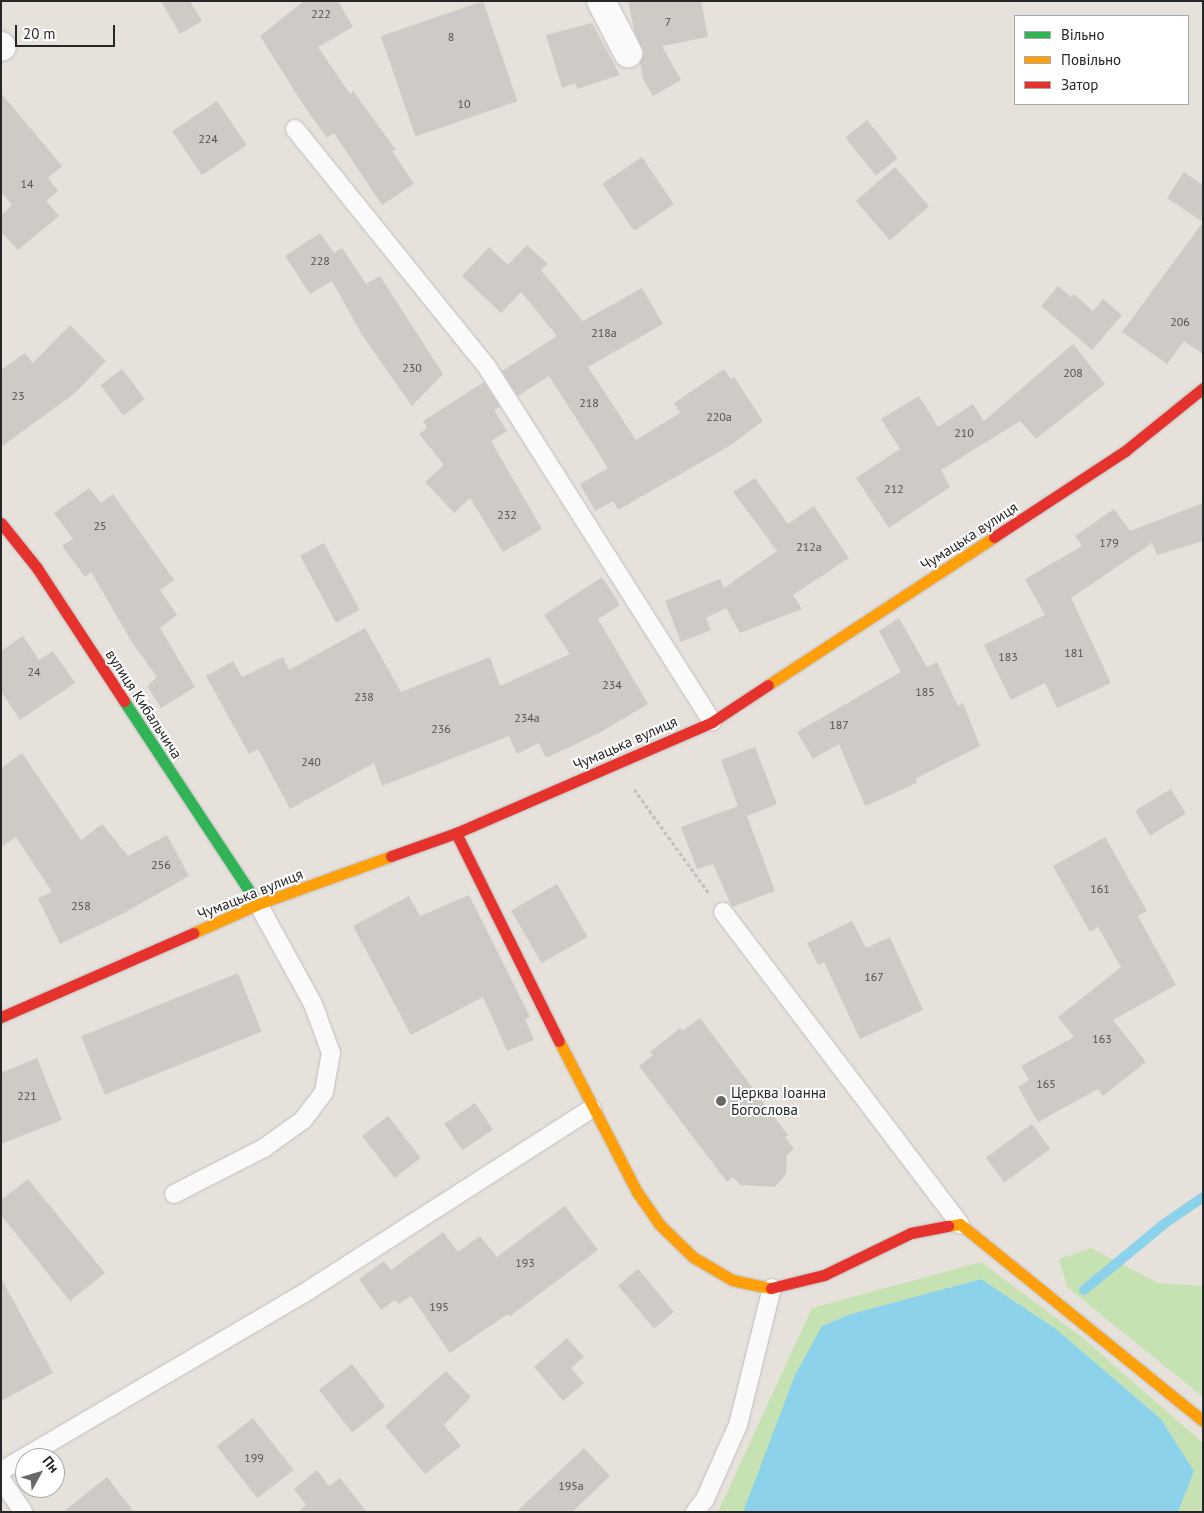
<!DOCTYPE html>
<meta charset="utf-8">
<style>
body{margin:0}
#map{position:relative;width:1204px;height:1513px;overflow:hidden;background:#e6e1db;font-family:"PT Sans",sans-serif}
div>[style]{position:absolute}
[style*='--x']{left:calc(var(--x)*1px);top:calc(var(--y)*1px);width:calc(var(--w)*1px);rotate:calc(var(--a)*1deg)}
.green>*{inset:0;background:#c7e2b2}
.water>*{inset:0;background:#8cd2ea}
.stream>*{height:10px;margin:-5px;padding:0 5px;transform-origin:5px;border-radius:5px;background:#8cd2ea}
.building>*{inset:0;background:#cecbc7;transform-origin:0 0}
.path>*{height:3px;margin-top:-1.5px;transform-origin:0;background:repeating-linear-gradient(90deg,#c2c2c1 0 4px,transparent 0 6.5px)}
.roads{filter:drop-shadow(0 0 1px #bfbdbd) drop-shadow(0 0 1px #bfbdbd)}
.lane>*{height:18px;margin:-9px;padding:0 9px;transform-origin:9px;border-radius:9px;background:#fbfafa}
.street>*{height:28px;margin:-14px;padding:0 14px;transform-origin:14px;border-radius:14px;background:#fbfafa}
.fast>*{height:11px;margin:-5.5px;padding:0 5.5px;transform-origin:5.5px;border-radius:5.5px;background:#30b455}
.slow>*{height:11px;margin:-5.5px;padding:0 5.5px;transform-origin:5.5px;border-radius:5.5px;background:#ff9f0a}
.jam>*{height:11px;margin:-5.5px;padding:0 5.5px;transform-origin:5.5px;border-radius:5.5px;background:#e5322d}
.dots>*{width:14px;height:14px;translate:-50% -50%;box-sizing:border-box;border:2px solid #fff;border-radius:50%}
span{translate:-50% -50%;white-space:nowrap;text-align:center;line-height:1.15;-webkit-text-stroke:4px #fff;paint-order:stroke}
.number-label{font-size:12px;color:#525150}
.number-label span{-webkit-text-stroke-width:0}
.street-label{font-size:15px;color:#272727}
.poi-label{font-size:15px;color:#272727}
.left{translate:0 -50%;text-align:left}
.frame{position:absolute;inset:0;border:2px solid #272727;pointer-events:none}
.legend{position:absolute;left:1014px;top:15px;width:175px;height:90px;box-sizing:border-box;background:#fff;border:1px solid #a9a9a9;margin:0;padding:6px 9px;list-style:none;font-size:15px;color:#272727}
.legend li{display:flex;align-items:center;gap:10px;height:25px}
.legend b{width:25px;border:1px solid #a9a9a9}
.north{position:absolute;left:15px;top:1448px;width:50px;height:50px;box-sizing:border-box;background:#fff;border:1px solid #a9a9a9;border-radius:50%;rotate:51deg;font-size:14px;font-weight:700;line-height:20px;text-align:center;color:#272727}
.north::after{content:'';display:block;margin:auto;width:18px;height:22px;background:#6a6866;clip-path:polygon(50% 0,100% 100%,50% 72%,0 100%)}
.scale{position:absolute;left:15px;top:25px;width:100px;height:22px;box-sizing:border-box;border:2px solid #272727;border-top:0;padding-left:6px;font-size:15px;line-height:18px;white-space:nowrap;color:#272727;-webkit-text-stroke:4px #fff;paint-order:stroke}
</style>
<div id="map">
<div class="green">
<i style="clip-path:polygon(1091px 1248px,1158px 1283px,1203px 1286px,1203px 1397px,1067px 1287px,1059px 1259px)"></i>
<i style="clip-path:polygon(981px 1262px,1084px 1339px,1203px 1443px,1203px 1512px,1178px 1512px,1194px 1471px,1161px 1419px,1056px 1329px,981px 1279px,851px 1314px,822px 1326px,743px 1512px,718px 1512px,812px 1308px)"></i>
</div>
<div class="water">
<i style="clip-path:polygon(981px 1279px,1056px 1329px,1161px 1419px,1194px 1471px,1178px 1512px,743px 1512px,795px 1375px,822px 1326px,851px 1314px)"></i>
</div>
<div class="stream">
<i style="--x:1084;--y:1290;--w:104;--a:-39.5"></i>
<i style="--x:1164;--y:1224;--w:47;--a:-34.7"></i>
</div>
<div class="building">
<i style="clip-path:polygon(161px 1px,190px 1px,202px 21px,180px 34px)"></i>
<i style="clip-path:polygon(304px 1px,338px 1px,353px 27px,318px 47px,350px 94px,353px 91px,396px 150px,392px 151px,414px 184px,382px 205px,334px 133px,327px 138px,304px 106px,260px 36px)"></i>
<i style="left:483px;top:1px;width:106px;height:108px;rotate:71deg"></i>
<i style="clip-path:polygon(628px 1px,701px 1px,708px 37px,662px 46px,681px 80px,653px 96px,643px 79px,640px 62px,644px 53px,634px 30px)"></i>
<i style="clip-path:polygon(592px 23px,620px 75px,577px 89px,575px 83px,562px 88px,546px 35px)"></i>
<i style="clip-path:polygon(1px 93px,62px 166px,48px 178px,58px 191px,46px 201px,59px 216px,18px 250px,1px 232px,1px 215px,12px 205px,1px 192px)"></i>
<i style="left:217px;top:101px;width:53px;height:54px;rotate:56deg"></i>
<i style="left:867px;top:120px;width:49px;height:28px;rotate:51deg"></i>
<i style="left:642px;top:157px;width:57px;height:48px;rotate:56deg"></i>
<i style="left:895px;top:167px;width:52px;height:52px;rotate:49deg"></i>
<i style="clip-path:polygon(1184px 172px,1203px 185px,1203px 222px,1167px 198px)"></i>
<i style="clip-path:polygon(1203px 222px,1203px 354px,1184px 341px,1167px 364px,1122px 332px)"></i>
<i style="clip-path:polygon(320px 233px,334px 253px,342px 248px,366px 284px,380px 276px,443px 374px,412px 406px,362px 335px,332px 281px,310px 294px,285px 256px)"></i>
<i style="clip-path:polygon(527px 245px,548px 264px,541px 270px,583px 321px,642px 288px,663px 324px,588px 367px,636px 440px,680px 413px,674px 403px,724px 369px,731px 379px,734px 377px,763px 421px,731px 445px,618px 510px,613px 501px,595px 511px,580px 484px,608px 468px,549px 376px,518px 396px,502px 371px,557px 336px,521px 292px,501px 313px,462px 276px,489px 247px,508px 265px)"></i>
<i style="clip-path:polygon(1058px 286px,1071px 297px,1074px 294px,1093px 311px,1103px 299px,1122px 315px,1092px 350px,1041px 306px)"></i>
<i style="clip-path:polygon(70px 325px,106px 361px,75px 393px,1px 447px,1px 370px,25px 353px,33px 363px)"></i>
<i style="clip-path:polygon(1073px 344px,1105px 384px,1036px 439px,1020px 421px,941px 470px,950px 487px,889px 528px,856px 478px,900px 449px,881px 419px,919px 396px,938px 427px,973px 404px,984px 421px)"></i>
<i style="left:122px;top:369px;width:38px;height:27px;rotate:53deg"></i>
<i style="clip-path:polygon(484px 382px,500px 407px,494px 410px,507px 431px,491px 441px,542px 529px,503px 552px,470px 498px,454px 513px,425px 482px,444px 465px,419px 434px,427px 428px,423px 421px)"></i>
<i style="clip-path:polygon(755px 478px,788px 524px,814px 506px,849px 558px,793px 595px,802px 609px,740px 633px,726px 608px,706px 618px,711px 630px,681px 642px,665px 601px,720px 579px,724px 588px,777px 551px,733px 492px)"></i>
<i style="clip-path:polygon(89px 488px,101px 503px,113px 494px,174px 580px,160px 590px,177px 615px,160px 628px,195px 687px,161px 708px,147px 686px,157px 677px,133px 644px,91px 572px,85px 577px,62px 546px,73px 539px,54px 513px)"></i>
<i style="clip-path:polygon(1203px 503px,1203px 541px,1157px 555px,1152px 543px,1071px 598px,1111px 683px,1057px 708px,1045px 683px,1011px 700px,984px 645px,1045px 615px,1025px 579px,1082px 546px,1075px 536px,1114px 509px,1130px 531px)"></i>
<i style="left:324px;top:543px;width:76px;height:27px;rotate:62deg"></i>
<i style="clip-path:polygon(602px 577px,620px 605px,598px 619px,648px 704px,599px 733px,546px 758px,539px 743px,517px 754px,509px 736px,382px 786px,374px 763px,290px 809px,258px 749px,249px 754px,206px 676px,233px 661px,242px 677px,283px 657px,289px 670px,365px 628px,401px 692px,490px 657px,500px 686px,570px 654px,544px 615px)"></i>
<i style="clip-path:polygon(899px 618px,927px 667px,937px 662px,958px 706px,963px 703px,980px 746px,915px 779px,917px 783px,865px 806px,839px 744px,813px 759px,797px 732px,901px 672px,879px 631px)"></i>
<i style="clip-path:polygon(23px 636px,39px 660px,53px 651px,75px 683px,20px 720px,1px 691px,1px 651px)"></i>
<i style="clip-path:polygon(755px 747px,777px 804px,747px 816px,775px 891px,732px 907px,713px 864px,697px 869px,681px 827px,738px 806px,721px 760px)"></i>
<i style="clip-path:polygon(22px 753px,81px 840px,102px 824px,128px 856px,167px 835px,189px 876px,124px 913px,60px 944px,38px 898px,52px 892px,16px 837px,1px 847px,1px 768px)"></i>
<i style="left:1171px;top:789px;width:29px;height:42px;rotate:59deg"></i>
<i style="clip-path:polygon(1105px 837px,1147px 911px,1138px 916px,1176px 985px,1113px 1020px,1146px 1062px,1103px 1096px,1098px 1089px,1038px 1122px,1018px 1087px,1029px 1080px,1021px 1066px,1074px 1037px,1058px 1017px,1121px 967px,1098px 927px,1090px 932px,1053px 866px)"></i>
<i style="left:557px;top:884px;width:61px;height:53px;rotate:60deg"></i>
<i style="clip-path:polygon(469px 895px,530px 1017px,525px 1019px,534px 1040px,507px 1051px,483px 997px,411px 1035px,353px 926px,409px 896px,420px 916px)"></i>
<i style="clip-path:polygon(852px 921px,866px 948px,890px 937px,923px 1010px,860px 1039px,824px 962px,818px 965px,807px 943px)"></i>
<i style="left:238px;top:973px;width:63px;height:169px;rotate:68deg"></i>
<i style="clip-path:polygon(700px 1018px,788px 1135px,785px 1137px,794px 1149px,787px 1155px,786px 1174px,775px 1187px,740px 1185px,733px 1177px,727px 1182px,639px 1066px,653px 1055px,650px 1052px,680px 1028px,682px 1031px)"></i>
<i style="clip-path:polygon(37px 1058px,62px 1120px,1px 1144px,1px 1073px)"></i>
<i style="left:475px;top:1103px;width:32px;height:37px;rotate:56deg"></i>
<i style="left:388px;top:1116px;width:53px;height:33px;rotate:52deg"></i>
<i style="left:1032px;top:1124px;width:31px;height:57px;rotate:54deg"></i>
<i style="clip-path:polygon(28px 1179px,105px 1273px,70px 1301px,1px 1215px,1px 1200px)"></i>
<i style="clip-path:polygon(565px 1206px,598px 1250px,510px 1316px,508px 1314px,450px 1353px,411px 1296px,399px 1304px,395px 1300px,381px 1310px,359px 1279px,384px 1261px,391px 1270px,443px 1232px,458px 1252px,480px 1236px,497px 1257px)"></i>
<i style="left:638px;top:1269px;width:56px;height:26px;rotate:50deg"></i>
<i style="clip-path:polygon(1px 1278px,53px 1373px,1px 1401px)"></i>
<i style="clip-path:polygon(567px 1338px,584px 1357px,571px 1368px,584px 1383px,563px 1401px,534px 1367px)"></i>
<i style="left:352px;top:1364px;width:54px;height:42px;rotate:52deg"></i>
<i style="clip-path:polygon(446px 1371px,471px 1397px,444px 1425px,461px 1446px,425px 1474px,385px 1426px)"></i>
<i style="left:253px;top:1418px;width:66px;height:46px;rotate:52deg"></i>
<i style="clip-path:polygon(584px 1448px,610px 1476px,572px 1512px,516px 1512px)"></i>
<i style="clip-path:polygon(317px 1470px,329px 1486px,340px 1478px,367px 1512px,298px 1512px,306px 1505px,294px 1489px)"></i>
<i style="clip-path:polygon(107px 1477px,134px 1512px,63px 1512px)"></i>
</div>
<div class="path">
<i style="--x:634;--y:789;--w:127;--a:54.3"></i>
</div>
<div class="roads">
<div class="lane">
<i style="--x:295;--y:129;--w:306;--a:51.1"></i>
<i style="--x:487;--y:367;--w:420;--a:57.6"></i>
<i style="--x:723;--y:912;--w:392;--a:52.8"></i>
<i style="--x:174;--y:1194;--w:101;--a:-27.1"></i>
<i style="--x:264;--y:1148;--w:48;--a:-35.7"></i>
<i style="--x:303;--y:1120;--w:35;--a:-53"></i>
<i style="--x:324;--y:1092;--w:40;--a:-80"></i>
<i style="--x:331;--y:1053;--w:52;--a:-110.2"></i>
<i style="--x:313;--y:1004;--w:114;--a:-118.8"></i>
<i style="--x:1;--y:1471;--w:357;--a:-30.4"></i>
<i style="--x:309;--y:1290;--w:336;--a:-32.7"></i>
<i style="--x:1;--y:1479;--w:40;--a:56"></i>
<i style="--x:695;--y:1512;--w:16;--a:-52"></i>
<i style="--x:705;--y:1499;--w:81;--a:-66"></i>
<i style="--x:738;--y:1425;--w:141;--a:-76.1"></i>
</div>
<div class="street">
<i style="--x:601;--y:1;--w:59;--a:62.6"></i>
<i style="--x:1;--y:46;--w:1;--a:45"></i>
</div>
<div class="fast">
<i style="--x:124;--y:701;--w:243;--a:56.6"></i>
</div>
<div class="slow">
<i style="--x:768;--y:685;--w:270;--a:-33.2"></i>
<i style="--x:193;--y:933;--w:71;--a:-24"></i>
<i style="--x:258;--y:904;--w:141;--a:-19.8"></i>
<i style="--x:559;--y:1041;--w:170;--a:62.7"></i>
<i style="--x:637;--y:1192;--w:40;--a:55.1"></i>
<i style="--x:660;--y:1225;--w:46;--a:44.1"></i>
<i style="--x:693;--y:1257;--w:45;--a:30.5"></i>
<i style="--x:732;--y:1280;--w:40;--a:12"></i>
<i style="--x:948;--y:1226;--w:12;--a:-9"></i>
<i style="--x:960;--y:1224;--w:313;--a:39"></i>
</div>
<div class="jam">
<i style="--x:1;--y:523;--w:58;--a:51.3"></i>
<i style="--x:37;--y:568;--w:159;--a:56.8"></i>
<i style="--x:994;--y:537;--w:157;--a:-33.3"></i>
<i style="--x:1125;--y:451;--w:100;--a:-38.9"></i>
<i style="--x:456;--y:833;--w:232;--a:63.7"></i>
<i style="--x:391;--y:856;--w:69;--a:-19.5"></i>
<i style="--x:456;--y:833;--w:279;--a:-23.4"></i>
<i style="--x:712;--y:722;--w:67;--a:-33.5"></i>
<i style="--x:1;--y:1017;--w:210;--a:-23.6"></i>
<i style="--x:771;--y:1288;--w:55;--a:-13.8"></i>
<i style="--x:824;--y:1275;--w:97;--a:-25.8"></i>
<i style="--x:911;--y:1233;--w:38;--a:-11"></i>
</div>
</div>
<div class="dots">
<i style="left:721px;top:1101px;background:#6a6866"></i>
</div>
<div class="number-label">
<span style="left:321px;top:14px">222</span>
<span style="left:668px;top:22px">7</span>
<span style="left:451px;top:37px">8</span>
<span style="left:464px;top:104px">10</span>
<span style="left:208px;top:139px">224</span>
<span style="left:27px;top:184px">14</span>
<span style="left:320px;top:261px">228</span>
<span style="left:1180px;top:322px">206</span>
<span style="left:604px;top:333px">218а</span>
<span style="left:412px;top:368px">230</span>
<span style="left:1073px;top:373px">208</span>
<span style="left:18px;top:396px">23</span>
<span style="left:589px;top:403px">218</span>
<span style="left:719px;top:417px">220а</span>
<span style="left:964px;top:433px">210</span>
<span style="left:894px;top:489px">212</span>
<span style="left:507px;top:515px">232</span>
<span style="left:100px;top:526px">25</span>
<span style="left:1109px;top:543px">179</span>
<span style="left:809px;top:547px">212а</span>
<span style="left:1074px;top:653px">181</span>
<span style="left:1008px;top:657px">183</span>
<span style="left:34px;top:672px">24</span>
<span style="left:612px;top:685px">234</span>
<span style="left:925px;top:692px">185</span>
<span style="left:364px;top:697px">238</span>
<span style="left:527px;top:718px">234а</span>
<span style="left:839px;top:725px">187</span>
<span style="left:441px;top:729px">236</span>
<span style="left:311px;top:762px">240</span>
<span style="left:161px;top:865px">256</span>
<span style="left:1100px;top:889px">161</span>
<span style="left:81px;top:906px">258</span>
<span style="left:874px;top:977px">167</span>
<span style="left:1102px;top:1039px">163</span>
<span style="left:1046px;top:1084px">165</span>
<span style="left:27px;top:1096px">221</span>
<span style="left:525px;top:1263px">193</span>
<span style="left:439px;top:1307px">195</span>
<span style="left:254px;top:1458px">199</span>
<span style="left:571px;top:1486px">195а</span>
</div>
<div class="street-label">
<span style="left:969px;top:536px;rotate:-33deg">Чумацька вулиця</span>
<span style="left:144px;top:704px;rotate:57deg">вулиця Кибальчича</span>
<span style="left:625px;top:743px;rotate:-24deg">Чумацька вулиця</span>
<span style="left:250px;top:894px;rotate:-22deg">Чумацька вулиця</span>
</div>
<div class="poi-label">
<span class="left" style="left:731px;top:1101px">Церква Іоанна<br>Богослова</span>
</div>
<div class="frame"></div>
<ul class="legend">
<li><b style="height:6px;background:#30b455"></b>Вільно</li>
<li><b style="height:6px;background:#ff9f0a"></b>Повільно</li>
<li><b style="height:6px;background:#e5322d"></b>Затор</li>
</ul>
<div class="north">Пн</div>
<div class="scale">20 m</div>
</div>
